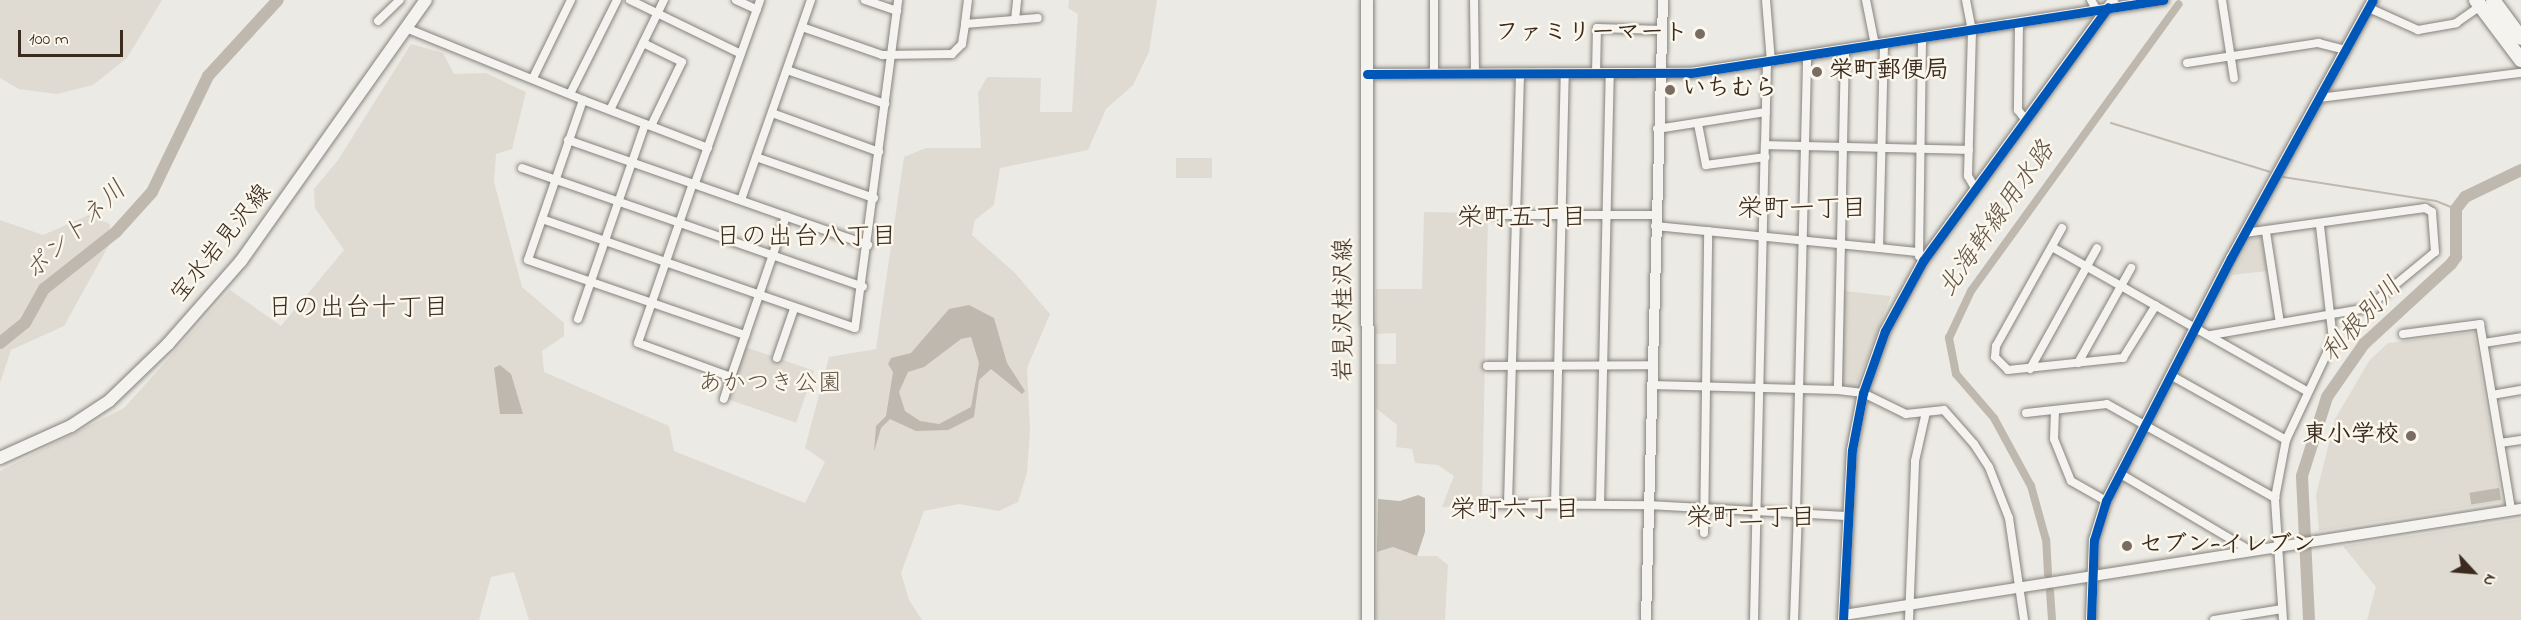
<!DOCTYPE html>
<meta charset="utf-8">
<style>
body{margin:0}
#map{position:relative;width:2521px;height:620px;overflow:hidden;background:#eceae4;font-family:"Indie Flower","Klee One",sans-serif}
div>[style]{position:absolute}
[style*='--x']{left:calc(var(--x)*1px);top:calc(var(--y)*1px);width:calc(var(--w)*1px);rotate:calc(var(--a)*1deg)}
.built>*{inset:0;background:#dfdbd2;transform-origin:0 0}
.water>*{inset:0;background:#bfb8ae;transform-origin:0 0}
.stream>*{height:2px;margin:-1px;padding:0 1px;transform-origin:1px;border-radius:1px;background:#bfb8ae}
.canal>*{height:8px;margin:-4px;padding:0 4px;transform-origin:4px;border-radius:4px;background:#bfb8ae}
.river>*{height:12px;margin:-6px;padding:0 6px;transform-origin:6px;border-radius:6px;background:#bfb8ae}
.roads{filter:drop-shadow(0 0 2px #86827c) drop-shadow(0 0 2px #86827c)}
.minor>*{height:8px;margin:-4px;padding:0 4px;transform-origin:4px;border-radius:4px;background:#f4f3ef}
.tertiary>*{height:10px;margin:-5px;padding:0 5px;transform-origin:5px;border-radius:5px;background:#f4f3ef}
.secondary>*{height:12px;margin:-6px;padding:0 6px;transform-origin:6px;border-radius:6px;background:#f4f3ef}
.trunk>*{height:14px;margin:-7px;padding:0 7px;transform-origin:7px;border-radius:7px;background:#f4f3ef}
.cycleway>*{height:9px;margin:-4.5px;padding:0 4.5px;transform-origin:4.5px;border-radius:4.5px;background:#0057b8}
.dots>*{width:16px;height:16px;translate:-50% -50%;box-sizing:border-box;border:3px solid #fbf7ec;border-radius:50%}
span{translate:-50% -50%;white-space:nowrap;text-align:center;line-height:1.15;-webkit-text-stroke:5px #fbf7ec;paint-order:stroke}
.poi-label{font-size:24px;color:#3b2a1e;font-weight:700}
.right{translate:-100% -50%;text-align:right}
.left{translate:0 -50%;text-align:left}
.street-label{font-size:24px;color:#3b2a1e}
.park-label{font-size:24px;color:#625347}
.neighbourhood-label{font-size:26px;color:#3b2a1e}
.water-label{font-size:26px;color:#635448;font-style:italic}
.north{position:absolute;left:2443px;top:542px;width:60px;height:60px;-webkit-text-stroke:4px #fbf7ec;paint-order:stroke;rotate:116deg;font-size:16px;font-weight:700;line-height:24px;text-align:center;color:#3b2a1e}
.north::after{content:'';display:block;margin:auto;width:21px;height:27px;background:#3b2a1e;clip-path:polygon(50% 0,100% 100%,50% 72%,0 100%)}
.scale{position:absolute;left:18px;top:30px;width:105px;height:27px;box-sizing:border-box;border:3px solid #3b2a1e;border-top:0;padding-left:8px;font-size:18px;line-height:21px;white-space:nowrap;color:#3b2a1e;-webkit-text-stroke:4px #fbf7ec;paint-order:stroke}
</style>
<div id="map">
<div class="built">
<i style="clip-path:polygon(0 0,162px 0,127px 58px,93px 85px,57px 94px,19px 89px,0 78px)"></i>
<i style="clip-path:polygon(1069px 0,1157px 0,1149px 52px,1133px 85px,1106px 109px,1088px 150px,1000px 168px,994px 205px,975px 220px,972px 235px,1015px 273px,1050px 314px,1027px 368px,1030px 429px,1027px 473px,1018px 502px,999px 511px,959px 504px,924px 511px,901px 573px,909px 600px,922px 620px,529px 620px,514px 572px,491px 577px,479px 620px,0 620px,0 471px,124px 408px,230px 290px,281px 326px,344px 250px,315px 208px,314px 189px,338px 160px,411px 44px,443px 53px,454px 74px,486px 73px,526px 92px,512px 149px,496px 154px,494px 182px,522px 287px,564px 323px,564px 336px,542px 351px,544px 372px,669px 426px,674px 451px,805px 503px,825px 462px,805px 448px,829px 357px,876px 349px,904px 157px,926px 148px,981px 148px,978px 93px,987px 77px,1041px 78px,1040px 112px,1072px 112px,1078px 14px,1068px 8px)"></i>
<i style="left:1176px;top:158px;width:36px;height:20px"></i>
<i style="clip-path:polygon(1424px 212px,1488px 213px,1482px 506px,1442px 507px,1454px 476px,1438px 465px,1415px 463px,1412px 449px,1396px 447px,1397px 425px,1376px 408px,1376px 364px,1396px 364px,1396px 333px,1375px 334px,1376px 289px,1422px 289px)"></i>
<i style="clip-path:polygon(89px 215px,110px 224px,109px 245px,64px 326px,11px 350px,0 383px,0 220px,43px 235px)"></i>
<i style="clip-path:polygon(2261px 237px,2268px 271px,2232px 275px,2251px 239px)"></i>
<i style="clip-path:polygon(1844px 291px,1891px 296px,1856px 387px,1842px 385px)"></i>
<i style="clip-path:polygon(2474px 332px,2502px 502px,2319px 531px,2316px 495px,2335px 419px,2369px 361px,2388px 343px)"></i>
<i style="left:745px;top:347px;width:73px;height:55px;rotate:19deg"></i>
<i style="clip-path:polygon(2521px 519px,2521px 620px,2367px 620px,2376px 587px,2343px 546px)"></i>
<i style="clip-path:polygon(1393px 547px,1417px 556px,1437px 556px,1448px 565px,1445px 620px,1376px 620px,1377px 552px)"></i>
</div>
<div class="water">
<i style="clip-path:polygon(evenodd,969px 305px,994px 318px,1007px 363px,1025px 391px,1022px 394px,991px 369px,979px 380px,974px 417px,948px 430px,916px 431px,890px 419px,881px 428px,874px 452px,876px 426px,886px 416px,893px 372px,888px 364px,891px 358px,911px 353px,949px 309px,969px 305px,971px 337px,979px 363px,971px 407px,939px 424px,920px 421px,905px 411px,899px 392px,908px 372px,924px 367px,961px 339px,971px 337px)"></i>
<i style="clip-path:polygon(500px 365px,511px 374px,523px 414px,500px 414px,494px 368px)"></i>
<i style="left:2499px;top:488px;width:12px;height:30px;rotate:81deg"></i>
<i style="clip-path:polygon(1418px 495px,1425px 498px,1425px 532px,1417px 556px,1393px 547px,1377px 552px,1378px 499px,1400px 501px)"></i>
</div>
<div class="stream">
<i style="--x:2111;--y:123;--w:166;--a:17.1"></i>
<i style="--x:2283;--y:177;--w:155;--a:8.9"></i>
<i style="--x:2436;--y:201;--w:22;--a:22"></i>
</div>
<div class="canal">
<i style="--x:2048;--y:574;--w:34;--a:-93"></i>
<i style="--x:2046;--y:540;--w:56;--a:-105.5"></i>
<i style="--x:2031;--y:486;--w:77;--a:-118.6"></i>
<i style="--x:1994;--y:418;--w:58;--a:-130.8"></i>
<i style="--x:1956;--y:374;--w:37;--a:-101"></i>
<i style="--x:1949;--y:338;--w:52;--a:-64.9"></i>
<i style="--x:1971;--y:291;--w:354;--a:-54.1"></i>
<i style="--x:2050;--y:591;--w:29;--a:86"></i>
</div>
<div class="river">
<i style="--x:0;--y:343;--w:32;--a:-39"></i>
<i style="--x:25;--y:323;--w:39;--a:-61"></i>
<i style="--x:44;--y:289;--w:92;--a:-38.4"></i>
<i style="--x:116;--y:232;--w:54;--a:-48"></i>
<i style="--x:152;--y:192;--w:129;--a:-64.2"></i>
<i style="--x:208;--y:76;--w:103;--a:-47.4"></i>
<i style="--x:2309;--y:620;--w:144;--a:-92.8"></i>
<i style="--x:2302;--y:476;--w:83;--a:-72.4"></i>
<i style="--x:2327;--y:397;--w:65;--a:-55.1"></i>
<i style="--x:2364;--y:344;--w:118;--a:-42.6"></i>
<i style="--x:2451;--y:264;--w:9;--a:-54"></i>
<i style="--x:2456;--y:257;--w:48;--a:-90"></i>
<i style="--x:2456;--y:209;--w:15;--a:-53"></i>
<i style="--x:2465;--y:197;--w:62;--a:-25.7"></i>
</div>
<div class="roads">
<div class="minor">
<i style="--x:630;--y:0;--w:123;--a:25.9"></i>
<i style="--x:736;--y:0;--w:23;--a:25"></i>
<i style="--x:865;--y:0;--w:34;--a:19"></i>
<i style="--x:1474;--y:0;--w:74;--a:89.2"></i>
<i style="--x:1766;--y:0;--w:62;--a:85.4"></i>
<i style="--x:1866;--y:0;--w:46;--a:78.7"></i>
<i style="--x:1966;--y:0;--w:32;--a:79"></i>
<i style="--x:1972;--y:31;--w:145;--a:91.6"></i>
<i style="--x:1968;--y:176;--w:14;--a:60"></i>
<i style="--x:2091;--y:0;--w:14;--a:60"></i>
<i style="--x:2222;--y:0;--w:79;--a:81.3"></i>
<i style="--x:2369;--y:8;--w:54;--a:24.2"></i>
<i style="--x:2418;--y:30;--w:39;--a:-10"></i>
<i style="--x:2456;--y:23;--w:29;--a:-35"></i>
<i style="--x:1015;--y:20;--w:20;--a:-84"></i>
<i style="--x:378;--y:21;--w:30;--a:-44"></i>
<i style="--x:2019;--y:23;--w:87;--a:90.7"></i>
<i style="--x:2018;--y:110;--w:11;--a:52"></i>
<i style="--x:965;--y:24;--w:24;--a:-83"></i>
<i style="--x:802;--y:27;--w:85;--a:19.3"></i>
<i style="--x:882;--y:55;--w:70;--a:-0.8"></i>
<i style="--x:952;--y:54;--w:14;--a:-45"></i>
<i style="--x:962;--y:44;--w:20;--a:-81"></i>
<i style="--x:965;--y:24;--w:73;--a:-4.7"></i>
<i style="--x:406;--y:28;--w:191;--a:22.1"></i>
<i style="--x:583;--y:100;--w:169;--a:109"></i>
<i style="--x:528;--y:260;--w:230;--a:19.1"></i>
<i style="--x:1884;--y:44;--w:204;--a:91.4"></i>
<i style="--x:1879;--y:248;--w:38;--a:6"></i>
<i style="--x:1845;--y:50;--w:340;--a:91.2"></i>
<i style="--x:1838;--y:390;--w:25;--a:7"></i>
<i style="--x:1863;--y:393;--w:48;--a:26"></i>
<i style="--x:1906;--y:414;--w:38;--a:-6"></i>
<i style="--x:1944;--y:410;--w:45;--a:48.6"></i>
<i style="--x:1974;--y:444;--w:27;--a:57"></i>
<i style="--x:1989;--y:467;--w:55;--a:68.6"></i>
<i style="--x:2009;--y:518;--w:103;--a:81.6"></i>
<i style="--x:2187;--y:63;--w:133;--a:-8.7"></i>
<i style="--x:2318;--y:43;--w:29;--a:14"></i>
<i style="--x:787;--y:70;--w:104;--a:19.1"></i>
<i style="--x:1434;--y:73;--w:73;--a:-90"></i>
<i style="--x:1596;--y:74;--w:46;--a:-88.8"></i>
<i style="--x:1597;--y:28;--w:65;--a:1.8"></i>
<i style="--x:533;--y:78;--w:87;--a:-64"></i>
<i style="--x:570;--y:94;--w:105;--a:-63.4"></i>
<i style="--x:2319;--y:98;--w:204;--a:-7.1"></i>
<i style="--x:583;--y:100;--w:134;--a:21"></i>
<i style="--x:610;--y:110;--w:75;--a:-63.8"></i>
<i style="--x:772;--y:113;--w:114;--a:20"></i>
<i style="--x:1698;--y:124;--w:42;--a:79"></i>
<i style="--x:1706;--y:165;--w:60;--a:-7.7"></i>
<i style="--x:651;--y:126;--w:71;--a:-64.2"></i>
<i style="--x:682;--y:62;--w:43;--a:-154"></i>
<i style="--x:643;--y:43;--w:48;--a:-64"></i>
<i style="--x:1657;--y:129;--w:110;--a:-8.9"></i>
<i style="--x:568;--y:140;--w:318;--a:19.3"></i>
<i style="--x:1765;--y:145;--w:83;--a:-88.6"></i>
<i style="--x:756;--y:157;--w:125;--a:19.2"></i>
<i style="--x:522;--y:168;--w:361;--a:19.2"></i>
<i style="--x:693;--y:183;--w:169;--a:109"></i>
<i style="--x:638;--y:343;--w:99;--a:20.1"></i>
<i style="--x:731;--y:377;--w:23;--a:108"></i>
<i style="--x:695;--y:183;--w:194;--a:-70.4"></i>
<i style="--x:741;--y:200;--w:212;--a:-70.7"></i>
<i style="--x:1495;--y:215;--w:161;--a:0"></i>
<i style="--x:542;--y:219;--w:331;--a:19.2"></i>
<i style="--x:855;--y:328;--w:331;--a:-82.5"></i>
<i style="--x:1655;--y:226;--w:225;--a:5.6"></i>
<i style="--x:2062;--y:228;--w:135;--a:119.2"></i>
<i style="--x:1996;--y:346;--w:11;--a:95"></i>
<i style="--x:1995;--y:357;--w:18;--a:45"></i>
<i style="--x:2008;--y:370;--w:116;--a:-6"></i>
<i style="--x:2123;--y:358;--w:62;--a:-58.1"></i>
<i style="--x:2266;--y:232;--w:92;--a:81.3"></i>
<i style="--x:2052;--y:247;--w:293;--a:29.5"></i>
<i style="--x:1919;--y:256;--w:218;--a:-89.2"></i>
<i style="--x:578;--y:319;--w:206;--a:-71"></i>
<i style="--x:2403;--y:334;--w:78;--a:-7.4"></i>
<i style="--x:2480;--y:324;--w:189;--a:80.5"></i>
<i style="--x:2211;--y:335;--w:158;--a:-9.8"></i>
<i style="--x:2367;--y:308;--w:88;--a:-39.5"></i>
<i style="--x:2435;--y:252;--w:40;--a:-94.3"></i>
<i style="--x:2432;--y:212;--w:8;--a:-150"></i>
<i style="--x:2425;--y:208;--w:182;--a:172.1"></i>
<i style="--x:2484;--y:343;--w:37;--a:-9"></i>
<i style="--x:777;--y:358;--w:52;--a:-70.9"></i>
<i style="--x:2078;--y:363;--w:109;--a:-60.8"></i>
<i style="--x:1487;--y:366;--w:165;--a:-0.3"></i>
<i style="--x:2030;--y:369;--w:138;--a:-61"></i>
<i style="--x:2172;--y:376;--w:131;--a:29.3"></i>
<i style="--x:731;--y:377;--w:170;--a:-71.1"></i>
<i style="--x:1651;--y:385;--w:187;--a:1.5"></i>
<i style="--x:2492;--y:395;--w:29;--a:-10"></i>
<i style="--x:2055;--y:410;--w:29;--a:92"></i>
<i style="--x:2054;--y:439;--w:45;--a:68"></i>
<i style="--x:2071;--y:481;--w:40;--a:29.7"></i>
<i style="--x:2026;--y:413;--w:81;--a:-6.3"></i>
<i style="--x:2107;--y:404;--w:193;--a:29.2"></i>
<i style="--x:2500;--y:443;--w:21;--a:-8"></i>
<i style="--x:2119;--y:473;--w:153;--a:30.6"></i>
<i style="--x:1485;--y:504;--w:163;--a:0.4"></i>
<i style="--x:1648;--y:505;--w:198;--a:3.2"></i>
<i style="--x:1508;--y:504;--w:430;--a:-88.4"></i>
<i style="--x:1555;--y:504;--w:430;--a:-88.7"></i>
<i style="--x:1600;--y:504;--w:430;--a:-88.7"></i>
<i style="--x:1796;--y:513;--w:457;--a:-88.6"></i>
<i style="--x:1704;--y:533;--w:302;--a:-89.2"></i>
<i style="--x:1754;--y:620;--w:475;--a:-88.7"></i>
<i style="--x:1765;--y:145;--w:204;--a:1.4"></i>
<i style="--x:1794;--y:620;--w:107;--a:-87.9"></i>
<i style="--x:1909;--y:620;--w:159;--a:-87.8"></i>
<i style="--x:1915;--y:461;--w:50;--a:-77.3"></i>
<i style="--x:2214;--y:620;--w:69;--a:-9.2"></i>
<i style="--x:2283;--y:620;--w:122;--a:-93.8"></i>
<i style="--x:2275;--y:498;--w:59;--a:-79.3"></i>
<i style="--x:2286;--y:440;--w:110;--a:-64.8"></i>
<i style="--x:2333;--y:340;--w:115;--a:-96.5"></i>
</div>
<div class="tertiary">
<i style="--x:1367;--y:74;--w:324;--a:-0.2"></i>
<i style="--x:1691;--y:73;--w:478;--a:-8.8"></i>
<i style="--x:1844;--y:615;--w:685;--a:-8.9"></i>
<i style="--x:1646;--y:620;--w:620;--a:-88.43"></i>
<i style="--x:1843;--y:620;--w:170;--a:-87"></i>
<i style="--x:1852;--y:450;--w:58;--a:-79.1"></i>
<i style="--x:1863;--y:393;--w:66;--a:-70.5"></i>
<i style="--x:1885;--y:331;--w:80;--a:-61.5"></i>
<i style="--x:1923;--y:261;--w:323;--a:-53.9"></i>
<i style="--x:2091;--y:620;--w:80;--a:-87.9"></i>
<i style="--x:2094;--y:540;--w:41;--a:-72.9"></i>
<i style="--x:2106;--y:501;--w:273;--a:-62.8"></i>
<i style="--x:2231;--y:258;--w:294;--a:-61.2"></i>
</div>
<div class="secondary">
<i style="--x:1367;--y:0;--w:620;--a:89.91"></i>
<i style="--x:0;--y:458;--w:78;--a:-24.3"></i>
<i style="--x:71;--y:426;--w:45;--a:-33.3"></i>
<i style="--x:109;--y:401;--w:82;--a:-44"></i>
<i style="--x:168;--y:344;--w:111;--a:-48.7"></i>
<i style="--x:241;--y:261;--w:320;--a:-54.7"></i>
</div>
<div class="trunk">
<i style="--x:2476;--y:0;--w:75;--a:53.1"></i>
<i style="--x:2493;--y:0;--w:47;--a:53.6"></i>
</div>
</div>
<div class="cycleway">
<i style="--x:1367;--y:74;--w:324;--a:-0.2"></i>
<i style="--x:1691;--y:73;--w:478;--a:-8.8"></i>
<i style="--x:1843;--y:620;--w:170;--a:-87"></i>
<i style="--x:1852;--y:450;--w:58;--a:-79.1"></i>
<i style="--x:1863;--y:393;--w:66;--a:-70.5"></i>
<i style="--x:1885;--y:331;--w:80;--a:-61.5"></i>
<i style="--x:1923;--y:261;--w:314;--a:-53.9"></i>
<i style="--x:2091;--y:620;--w:80;--a:-87.9"></i>
<i style="--x:2094;--y:540;--w:41;--a:-72.9"></i>
<i style="--x:2106;--y:501;--w:273;--a:-62.8"></i>
<i style="--x:2231;--y:258;--w:294;--a:-61.2"></i>
</div>
<div class="dots">
<i style="left:1700px;top:34px;background:#796d63"></i>
<i style="left:1817px;top:72px;background:#796d63"></i>
<i style="left:1670px;top:90px;background:#796d63"></i>
<i style="left:2411px;top:436px;background:#796d63"></i>
<i style="left:2127px;top:546px;background:#796d63"></i>
</div>
<div class="poi-label">
<span class="right" style="left:1688px;top:34px">ファミリーマート</span>
<span class="left" style="left:1829px;top:72px">栄町郵便局</span>
<span class="left" style="left:1682px;top:90px">いちむら</span>
<span class="right" style="left:2399px;top:436px">東小学校</span>
<span class="left" style="left:2139px;top:546px">セブン-イレブン</span>
</div>
<div class="street-label">
<span style="left:222px;top:244px;rotate:-51deg">宝水岩見沢線</span>
<span style="left:1345px;top:310px;rotate:-90deg">岩見沢桂沢線</span>
</div>
<div class="park-label">
<span style="left:770px;top:385px">あかつき公園</span>
</div>
<div class="neighbourhood-label">
<span style="left:1802px;top:211px">栄町一丁目</span>
<span style="left:1522px;top:220px">栄町五丁目</span>
<span style="left:806px;top:239px">日の出台八丁目</span>
<span style="left:358px;top:310px">日の出台十丁目</span>
<span style="left:1515px;top:512px">栄町六丁目</span>
<span style="left:1751px;top:520px">栄町二丁目</span>
</div>
<div class="water-label">
<span style="left:1998px;top:220px;rotate:-55deg">北海幹線用水路</span>
<span style="left:77px;top:232px;rotate:-44deg">ポントネ川</span>
<span style="left:2363px;top:321px;rotate:-47deg">利根別川</span>
</div>
<div class="north">N</div>
<div class="scale">100 m</div>
</div>
